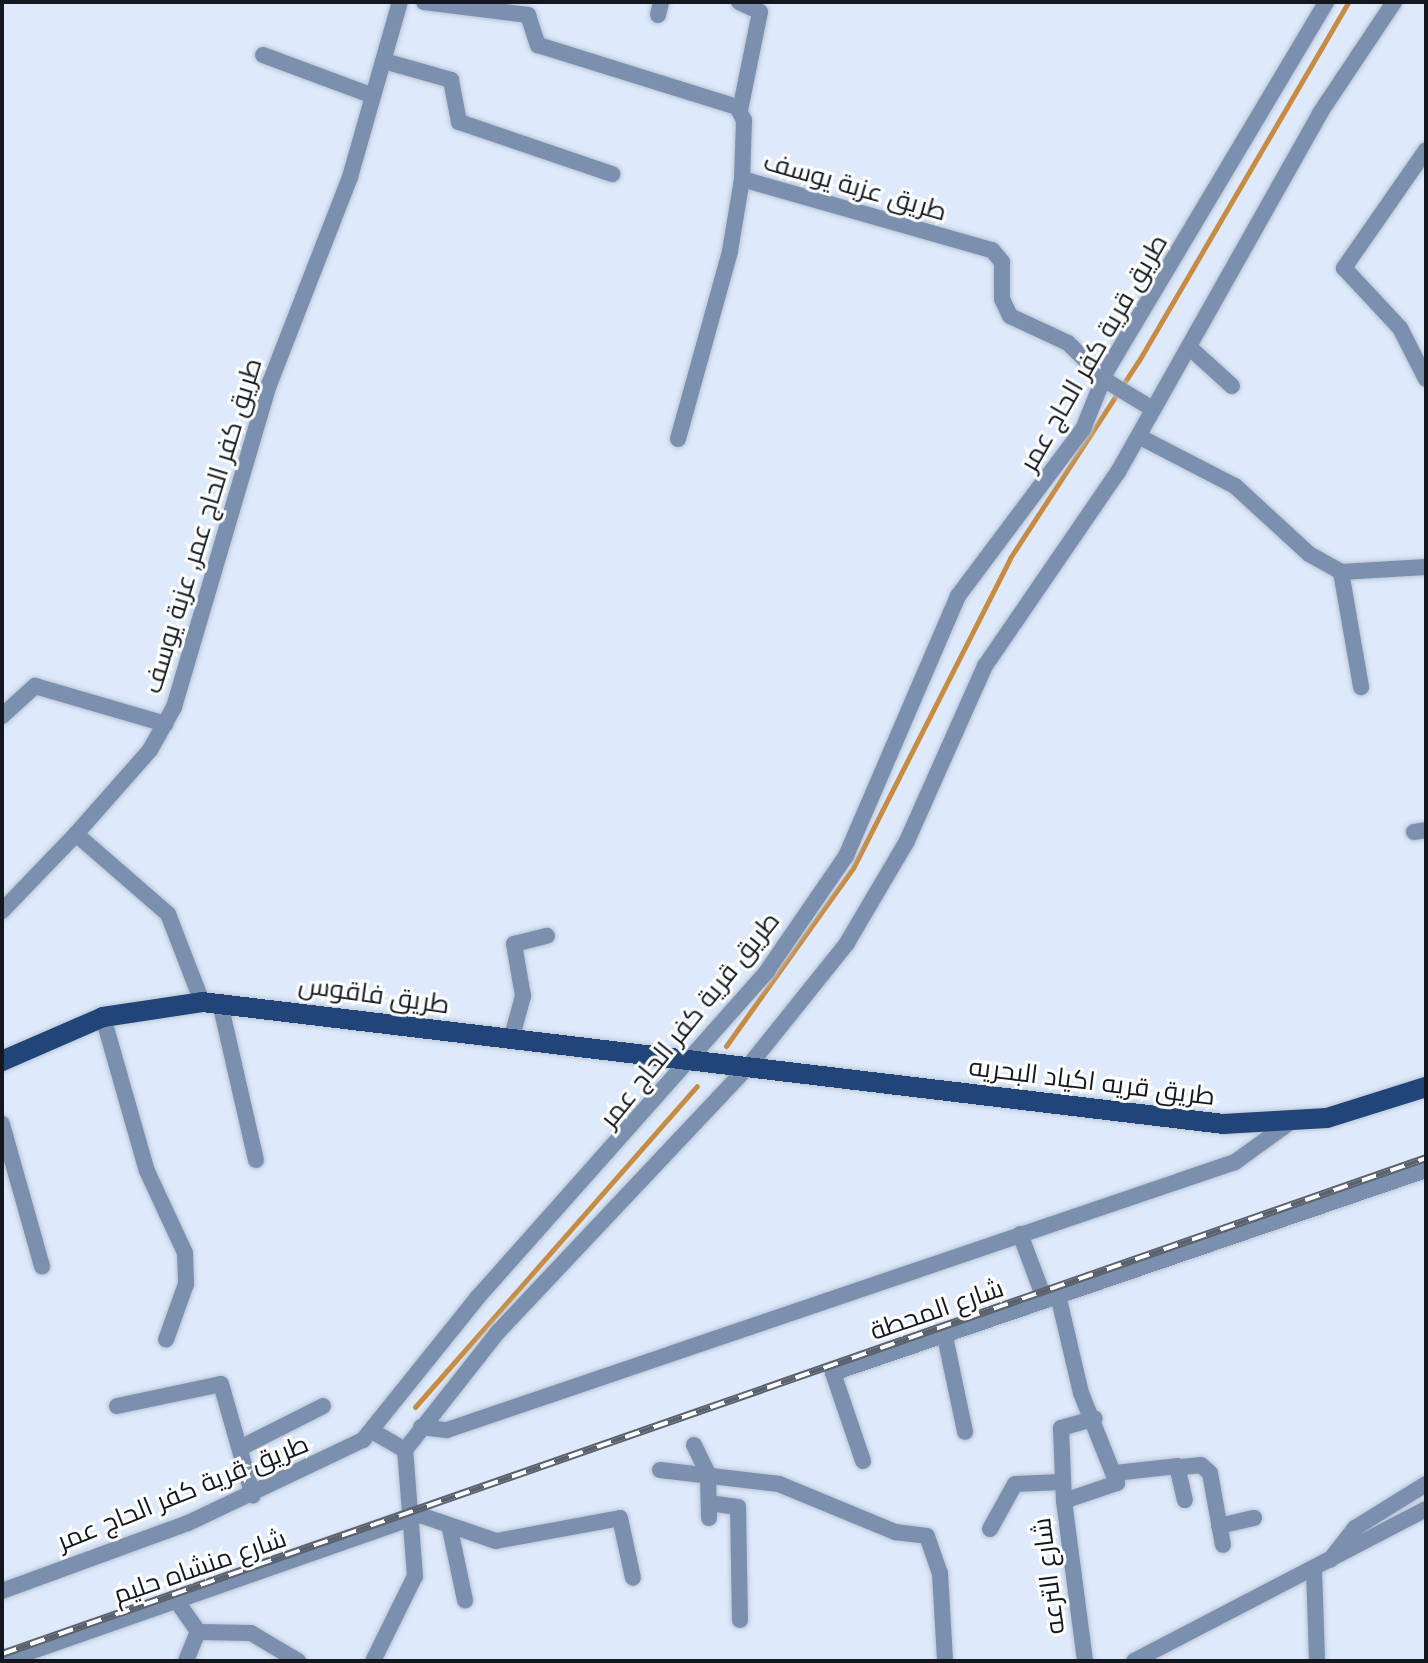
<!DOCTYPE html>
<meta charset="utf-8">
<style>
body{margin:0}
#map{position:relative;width:1428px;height:1663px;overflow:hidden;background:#deeafc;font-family:Montserrat,Cairo,sans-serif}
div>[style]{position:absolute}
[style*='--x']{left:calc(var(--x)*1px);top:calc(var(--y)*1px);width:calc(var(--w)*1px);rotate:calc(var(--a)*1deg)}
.stream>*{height:5px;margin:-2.5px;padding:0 2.5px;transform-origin:2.5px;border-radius:2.5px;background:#c78c42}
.roads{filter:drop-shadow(0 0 2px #b9c4d4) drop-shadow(0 0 2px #b9c4d4)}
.minor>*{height:16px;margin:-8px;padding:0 8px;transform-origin:8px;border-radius:8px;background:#7b90ae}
.major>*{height:20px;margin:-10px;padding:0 10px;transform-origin:10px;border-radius:10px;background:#214579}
.rail>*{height:8px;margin-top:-4px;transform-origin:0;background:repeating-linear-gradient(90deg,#fff 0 15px,#5b626e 0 30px);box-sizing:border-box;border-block:2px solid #5b626e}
span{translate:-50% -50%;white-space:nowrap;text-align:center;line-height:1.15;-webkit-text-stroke:6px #fff;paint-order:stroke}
.street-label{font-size:26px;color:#131820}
.frame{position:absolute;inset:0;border:4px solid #131820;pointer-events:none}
</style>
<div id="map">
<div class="stream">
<i style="--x:726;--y:1046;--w:219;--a:-54.5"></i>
<i style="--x:853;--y:868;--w:347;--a:-63.1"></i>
<i style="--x:1010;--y:558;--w:234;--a:-56.9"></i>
<i style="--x:1138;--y:362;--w:417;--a:-59.7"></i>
<i style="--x:415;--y:1407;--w:427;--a:-48.7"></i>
</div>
<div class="roads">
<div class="minor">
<i style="--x:424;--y:2;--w:105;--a:7.1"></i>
<i style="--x:528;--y:15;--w:32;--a:72"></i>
<i style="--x:538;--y:45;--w:208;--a:17.3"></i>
<i style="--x:737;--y:107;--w:15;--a:62"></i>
<i style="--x:744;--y:120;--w:59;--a:91.9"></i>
<i style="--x:742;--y:179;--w:260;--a:15.9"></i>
<i style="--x:992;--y:250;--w:16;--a:50"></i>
<i style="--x:1002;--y:262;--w:37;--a:90"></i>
<i style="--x:1002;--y:299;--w:19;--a:65"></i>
<i style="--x:1010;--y:316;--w:64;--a:25"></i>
<i style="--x:1068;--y:343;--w:56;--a:44.3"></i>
<i style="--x:1108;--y:382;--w:52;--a:31"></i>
<i style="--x:739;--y:2;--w:23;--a:25"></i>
<i style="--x:760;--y:12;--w:100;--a:101.5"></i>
<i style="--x:658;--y:15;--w:13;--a:-77"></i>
<i style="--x:263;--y:55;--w:117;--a:20.4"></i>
<i style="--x:384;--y:61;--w:70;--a:15.8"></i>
<i style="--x:451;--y:80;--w:43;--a:79.2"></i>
<i style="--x:459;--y:122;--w:162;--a:18.8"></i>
<i style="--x:1426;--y:150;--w:144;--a:124.8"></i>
<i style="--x:1344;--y:268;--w:82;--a:47"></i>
<i style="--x:1400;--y:328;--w:57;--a:63"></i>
<i style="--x:1189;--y:347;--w:58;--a:42.2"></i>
<i style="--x:1140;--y:437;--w:107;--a:27.3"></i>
<i style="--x:1235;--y:486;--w:100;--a:42.6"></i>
<i style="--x:1309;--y:554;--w:37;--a:29"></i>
<i style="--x:1341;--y:572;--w:85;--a:-3.4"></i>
<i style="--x:678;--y:439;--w:195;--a:-74.5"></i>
<i style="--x:730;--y:251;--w:73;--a:-80.5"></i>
<i style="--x:1341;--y:572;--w:117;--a:80.1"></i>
<i style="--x:2;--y:716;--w:45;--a:-42.3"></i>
<i style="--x:35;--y:686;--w:136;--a:16.2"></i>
<i style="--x:1414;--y:832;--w:12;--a:-9"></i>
<i style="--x:2;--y:911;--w:107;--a:-46.1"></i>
<i style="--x:202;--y:1002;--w:94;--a:-111.1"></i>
<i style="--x:168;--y:914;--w:122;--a:-139"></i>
<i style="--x:76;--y:834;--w:112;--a:-48.6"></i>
<i style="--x:150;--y:750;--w:49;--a:-60.8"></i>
<i style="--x:174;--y:707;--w:336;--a:-73.6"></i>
<i style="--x:269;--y:385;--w:223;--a:-68.7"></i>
<i style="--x:350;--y:177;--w:182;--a:-74.1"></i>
<i style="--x:220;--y:1003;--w:161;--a:77.1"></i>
<i style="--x:103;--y:1017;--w:160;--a:74.1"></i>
<i style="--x:147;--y:1171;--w:90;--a:65.1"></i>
<i style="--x:185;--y:1253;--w:31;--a:88"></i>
<i style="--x:186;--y:1284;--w:59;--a:109.7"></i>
<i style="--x:511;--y:1040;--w:46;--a:-74.7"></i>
<i style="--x:523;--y:996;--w:53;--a:-99.8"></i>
<i style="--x:514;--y:944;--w:34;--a:-14"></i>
<i style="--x:2;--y:1124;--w:148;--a:74.3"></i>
<i style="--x:1020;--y:1234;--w:68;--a:69.4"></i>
<i style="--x:1058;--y:1295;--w:101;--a:76.8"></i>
<i style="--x:1081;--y:1393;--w:97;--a:68.2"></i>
<i style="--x:1117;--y:1483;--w:56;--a:161.2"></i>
<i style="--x:1064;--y:1501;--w:161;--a:82.5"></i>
<i style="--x:944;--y:1332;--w:102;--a:78.1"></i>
<i style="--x:117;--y:1406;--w:106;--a:-11.9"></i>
<i style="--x:221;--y:1384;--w:116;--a:74.1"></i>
<i style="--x:421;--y:1427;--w:26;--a:7"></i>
<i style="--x:447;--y:1430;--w:832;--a:-18.78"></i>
<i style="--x:1235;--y:1162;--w:67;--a:-35.8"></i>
<i style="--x:372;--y:1431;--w:38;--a:30"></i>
<i style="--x:694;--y:1445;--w:32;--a:64"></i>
<i style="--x:708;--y:1474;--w:44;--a:88.7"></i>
<i style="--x:240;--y:1448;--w:93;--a:-26.8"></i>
<i style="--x:863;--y:1461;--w:93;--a:-108.8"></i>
<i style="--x:833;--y:1373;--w:627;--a:-18.9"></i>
<i style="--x:1180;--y:1467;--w:21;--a:-5"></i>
<i style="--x:1201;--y:1465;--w:12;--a:42"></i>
<i style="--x:1210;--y:1473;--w:73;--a:79.8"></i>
<i style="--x:660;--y:1470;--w:120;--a:6.7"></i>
<i style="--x:779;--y:1484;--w:126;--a:22.5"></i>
<i style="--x:895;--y:1532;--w:32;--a:7"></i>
<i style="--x:927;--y:1536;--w:39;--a:71"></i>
<i style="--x:940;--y:1573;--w:88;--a:86.7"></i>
<i style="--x:1115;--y:1473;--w:62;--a:-6.4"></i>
<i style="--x:1177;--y:1466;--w:35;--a:77"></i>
<i style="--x:1064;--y:1501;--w:73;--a:-92.4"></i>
<i style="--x:1061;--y:1428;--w:35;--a:-16"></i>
<i style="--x:709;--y:1503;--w:29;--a:8"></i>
<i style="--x:738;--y:1507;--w:113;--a:89"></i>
<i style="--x:1219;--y:1526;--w:36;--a:-13"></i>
<i style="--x:450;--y:1529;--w:73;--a:78.1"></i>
<i style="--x:990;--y:1529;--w:51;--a:-60.9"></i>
<i style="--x:1015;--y:1484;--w:47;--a:-2.4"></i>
<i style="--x:1330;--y:1560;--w:41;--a:-52"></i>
<i style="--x:1355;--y:1528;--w:84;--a:-31.8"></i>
<i style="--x:1314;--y:1569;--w:92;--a:88.1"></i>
<i style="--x:2;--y:1591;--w:198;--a:-20.1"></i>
<i style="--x:188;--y:1523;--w:194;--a:-25.4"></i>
<i style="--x:363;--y:1440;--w:184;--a:-51.2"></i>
<i style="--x:478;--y:1297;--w:436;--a:-48.4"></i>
<i style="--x:767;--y:971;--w:140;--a:-55.5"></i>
<i style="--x:846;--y:856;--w:283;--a:-66.7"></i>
<i style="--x:958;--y:596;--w:209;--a:-53.2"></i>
<i style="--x:1083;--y:429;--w:64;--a:-67.9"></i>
<i style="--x:1107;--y:370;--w:428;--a:-59.2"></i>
<i style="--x:176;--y:1600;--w:39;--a:55"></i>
<i style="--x:198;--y:1632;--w:53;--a:1.1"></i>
<i style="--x:251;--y:1633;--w:55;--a:30.8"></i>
<i style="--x:4;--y:1661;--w:441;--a:-19.3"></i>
<i style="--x:420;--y:1515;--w:80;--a:18.9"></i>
<i style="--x:496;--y:1541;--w:126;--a:-10.5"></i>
<i style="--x:620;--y:1518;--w:61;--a:77.8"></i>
<i style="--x:186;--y:1661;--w:31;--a:-68"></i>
<i style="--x:373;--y:1661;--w:95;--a:-63.7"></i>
<i style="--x:415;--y:1576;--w:126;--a:-94.5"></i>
<i style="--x:405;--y:1450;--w:150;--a:-51.8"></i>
<i style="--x:498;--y:1332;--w:363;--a:-46.7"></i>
<i style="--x:747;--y:1068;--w:160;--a:-51.3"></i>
<i style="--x:847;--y:943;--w:118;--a:-59.5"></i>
<i style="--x:907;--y:841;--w:192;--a:-66"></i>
<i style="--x:985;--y:666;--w:235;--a:-55.6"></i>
<i style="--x:1118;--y:472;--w:412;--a:-60.6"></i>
<i style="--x:1320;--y:113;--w:133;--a:-56.3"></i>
<i style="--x:1134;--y:1661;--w:329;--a:-27.5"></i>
</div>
<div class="major">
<i style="--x:2;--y:1061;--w:110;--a:-23.5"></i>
<i style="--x:103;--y:1017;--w:100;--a:-8.6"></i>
<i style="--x:202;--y:1002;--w:1028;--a:6.81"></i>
<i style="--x:1223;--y:1124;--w:104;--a:-3.3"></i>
<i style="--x:1327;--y:1118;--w:104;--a:-17.4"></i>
</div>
</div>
<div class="rail">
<i style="--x:2;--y:1654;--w:1508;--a:-19.2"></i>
</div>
<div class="street-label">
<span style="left:855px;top:187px;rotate:16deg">طريق عزبة يوسف</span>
<span style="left:1094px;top:353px;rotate:-60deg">طريق قرية كفر الحاج عمر</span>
<span style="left:203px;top:526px;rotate:-73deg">طريق كفر الحاج عمر, عزبة يوسف</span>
<span style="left:374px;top:995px;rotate:8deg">طريق فاقوس</span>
<span style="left:690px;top:1020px;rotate:-51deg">طريق قرية كفر الحاج عمر</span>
<span style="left:1092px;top:1082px;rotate:7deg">طريق قريه اكياد البحريه</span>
<span style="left:937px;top:1310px;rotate:-19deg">شارع المحطة</span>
<span style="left:183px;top:1493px;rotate:-22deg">طريق قرية كفر الحاج عمر</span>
<span style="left:200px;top:1567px;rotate:-19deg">شارع منشاه حليم</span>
<span style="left:1049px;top:1576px;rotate:-97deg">شارع الترعه</span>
</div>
<div class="frame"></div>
</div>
